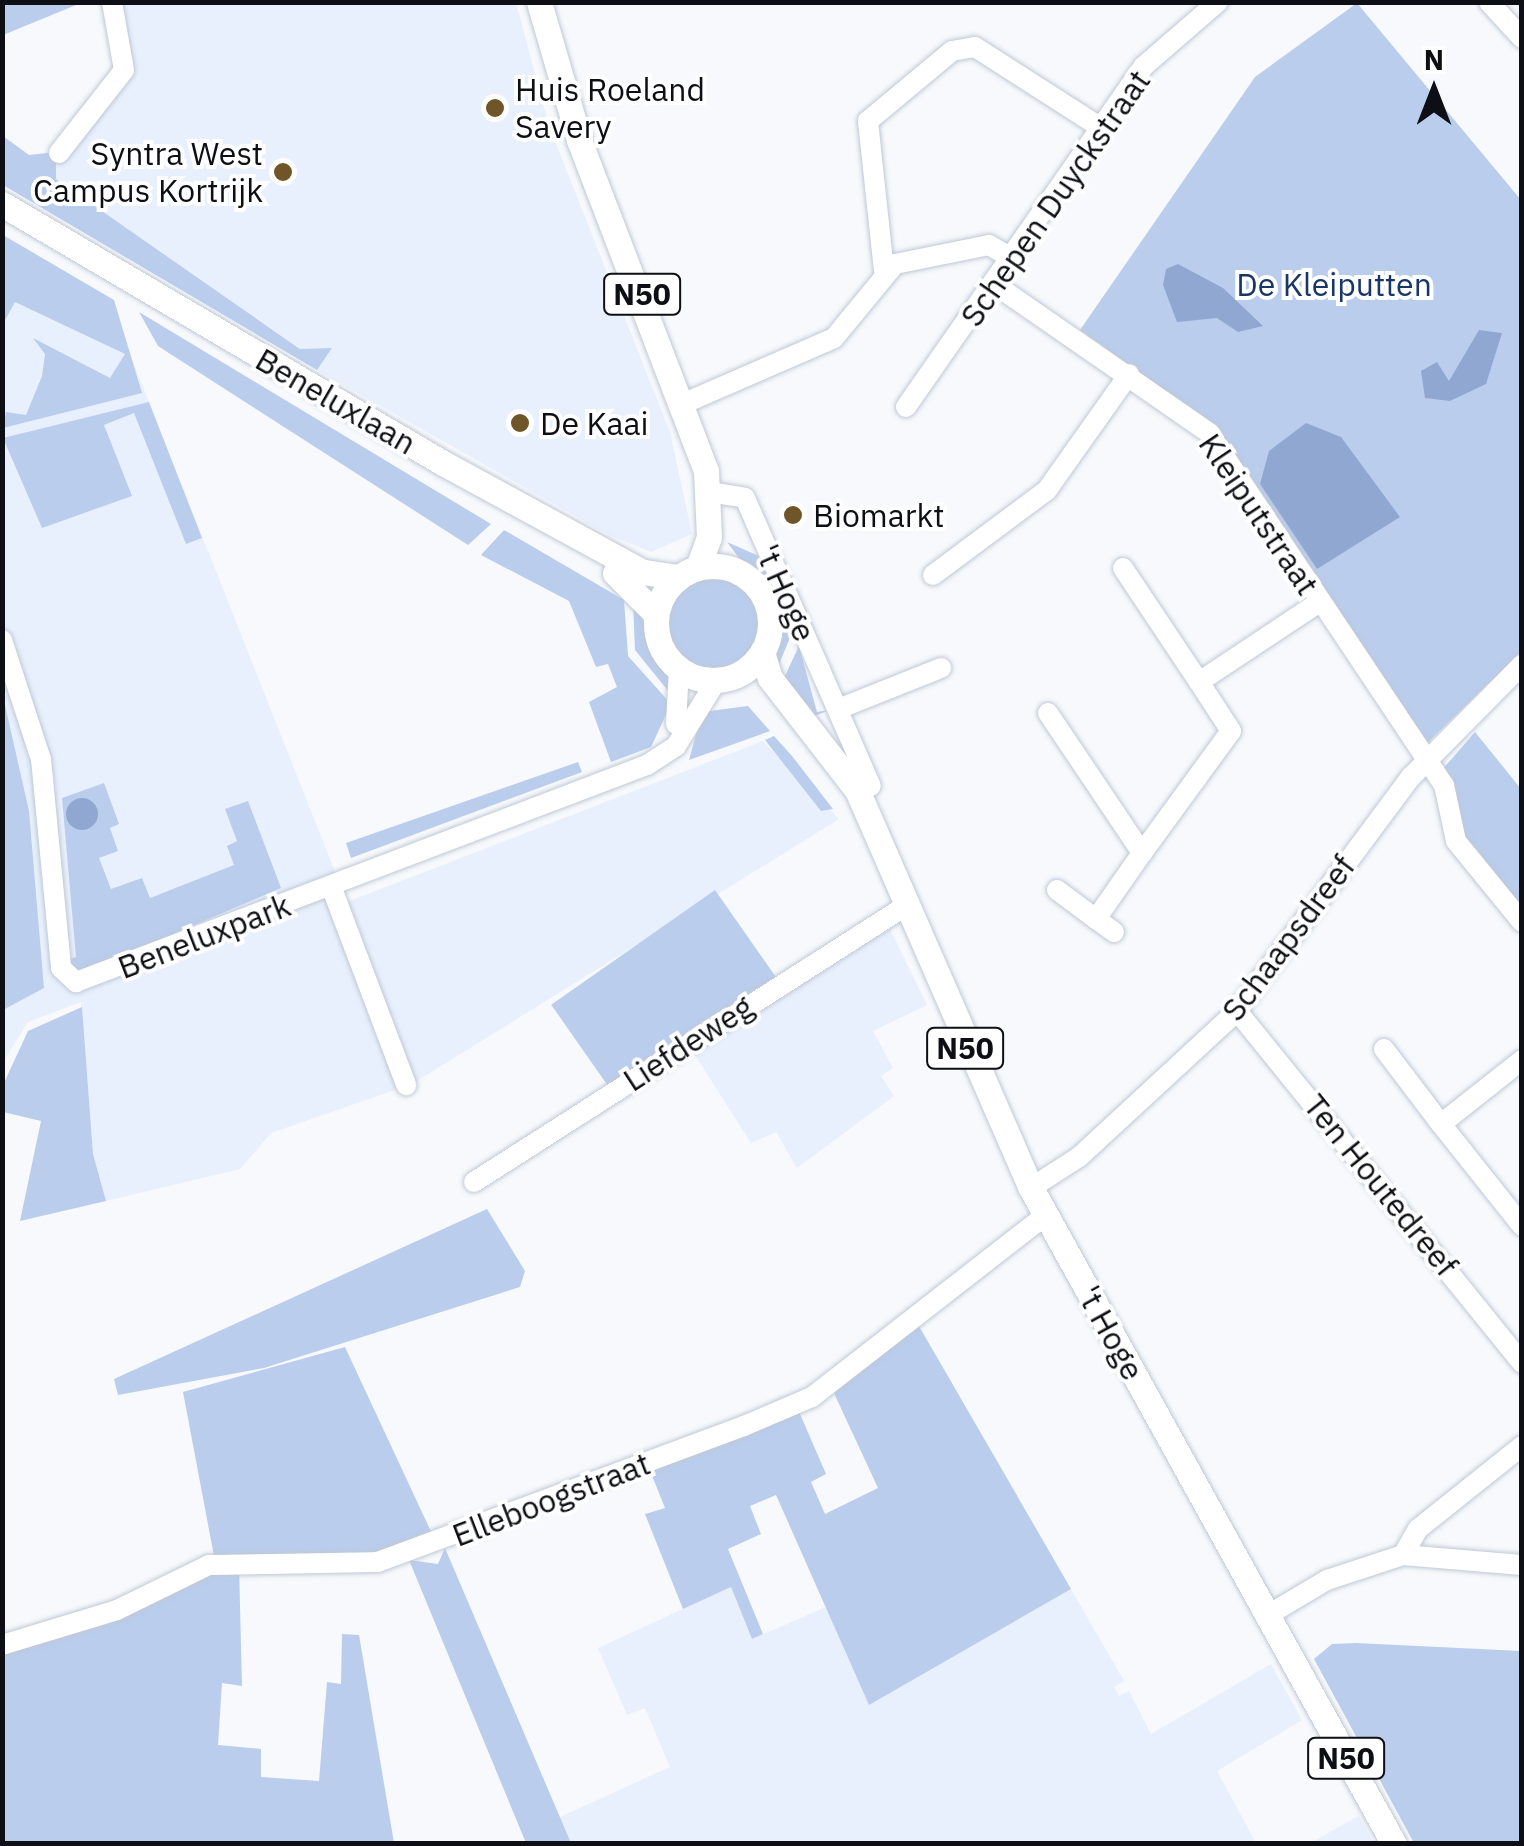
<!DOCTYPE html>
<style>
body{margin:0}
#map{position:relative;width:1524px;height:1846px;overflow:hidden;background:#f7f9fc;font-family:"IBM Plex Sans",sans-serif}
div>[style]{position:absolute}
[style*='--x']{left:calc(var(--x)*1px);top:calc(var(--y)*1px);width:calc(var(--w)*1px);rotate:calc(var(--a)*1deg)}
.built>*{inset:0;background:#e8f0fd}
.green>*{inset:0;background:#bacded;transform-origin:0 0}
.round{border-radius:50%}
.water>*{inset:0;background:#90a8d1}
.roads{filter:drop-shadow(0 0 2px #bfc8d6) drop-shadow(0 0 2px #bfc8d6)}
.minor>*{height:20px;margin:-10px;padding:0 10px;transform-origin:10px;border-radius:10px;background:#fff}
.major>*{height:25px;margin:-12.5px;padding:0 12.5px;transform-origin:12.5px;border-radius:12.5px;background:#fff}
.major>.ring{margin:-12.5px;padding:0;box-sizing:content-box;background:none;border:25px solid #fff;border-radius:50%}
.dots>*{width:28px;height:28px;translate:-50% -50%;box-sizing:border-box;border:5px solid #fff;border-radius:50%}
span{translate:-50% -50%;white-space:nowrap;text-align:center;line-height:1.15;-webkit-text-stroke:8px #fff;paint-order:stroke}
.shield-label span{padding:2px 8px;background:#fff;border:2px solid;border-radius:8px;-webkit-text-stroke-width:0}
.shield-label{font-size:30px;color:#0d0f14;font-weight:700}
.poi-label{font-size:32px;color:#0d0f14}
.left{translate:0 -50%;text-align:left}
.right{translate:-100% -50%;text-align:right}
.street-label{font-size:32px;color:#0d0f14}
.park-label{font-size:32px;color:#193668}
.frame{position:absolute;inset:0;border:5px solid #0d0f14;pointer-events:none}
.north{position:absolute;left:1384px;top:40px;width:100px;height:100px;-webkit-text-stroke:8px #fff;paint-order:stroke;rotate:0deg;font-size:28px;font-weight:700;line-height:40px;text-align:center;color:#0d0f14}
.north::after{content:'';display:block;margin:auto;width:35px;height:45px;background:#0d0f14;clip-path:polygon(50% 0,100% 100%,50% 72%,0 100%)}
</style>
<div id="map">
<div class="built">
<i style="clip-path:polygon(117px 3px,516px 3px,549px 126px,670px 432px,692px 534px,651px 552px,609px 535px,317px 370px,331px 350px,301px 349px,56px 179px,56px 152px,117px 87px)"></i>
<i style="clip-path:polygon(3px 248px,114px 314px,347px 902px,763px 741px,839px 819px,412px 1084px,271px 1133px,240px 1169px,106px 1201px,93px 1154px,81px 1002px,28px 1022px,3px 1062px)"></i>
<i style="clip-path:polygon(888px 925px,927px 1005px,873px 1031px,893px 1068px,881px 1076px,894px 1096px,797px 1168px,776px 1132px,751px 1143px,688px 1044px)"></i>
<i style="clip-path:polygon(731px 1587px,752px 1639px,826px 1607px,869px 1704px,1071px 1589px,1124px 1681px,1114px 1687px,1119px 1696px,1129px 1691px,1151px 1734px,1271px 1664px,1302px 1720px,1217px 1771px,1256px 1843px,571px 1844px,560px 1817px,670px 1767px,645px 1708px,627px 1715px,598px 1648px)"></i>
<i style="clip-path:polygon(1359px 1816px,1374px 1843px,1311px 1843px,1358px 1816px)"></i>
</div>
<div class="green">
<i style="clip-path:polygon(3px 2px,81px 2px,81px 3px,3px 35px)"></i>
<i style="clip-path:polygon(1357px 3px,1521px 200px,1521px 652px,1420px 750px,1213px 425px,1080px 330px,1255px 77px)"></i>
<i style="clip-path:polygon(3px 136px,29px 155px,56px 152px,56px 179px,300px 349px,332px 348px,317px 370px,3px 185px)"></i>
<i style="clip-path:polygon(3px 235px,114px 300px,142px 393px,3px 428px,6px 412px,26px 415px,42px 376px,45px 354px,33px 338px,110px 378px,125px 354px,15px 302px,3px 324px)"></i>
<i style="clip-path:polygon(139px 312px,491px 524px,468px 545px,158px 346px)"></i>
<i style="clip-path:polygon(149px 402px,202px 538px,186px 544px,134px 413px,104px 425px,132px 496px,42px 528px,3px 438px)"></i>
<i style="clip-path:polygon(504px 530px,624px 600px,628px 656px,671px 704px,651px 747px,611px 762px,589px 702px,617px 687px,608px 664px,596px 667px,569px 601px,481px 555px)"></i>
<i style="clip-path:polygon(727px 542px,759px 556px,792px 633px,774px 676px,773px 603px)"></i>
<i class="round" style="left:665px;top:576px;width:94px;height:94px"></i>
<i style="clip-path:polygon(633px 602px,672px 674px,669px 692px,635px 650px)"></i>
<i style="clip-path:polygon(799px 646px,817px 712px,830px 710px,809px 718px,784px 678px)"></i>
<i style="clip-path:polygon(3px 696px,29px 811px,44px 988px,3px 1010px)"></i>
<i style="clip-path:polygon(748px 706px,770px 731px,689px 760px,702px 712px)"></i>
<i style="clip-path:polygon(1475px 732px,1521px 789px,1521px 910px,1458px 830px,1442px 770px)"></i>
<i style="clip-path:polygon(774px 736px,792px 756px,833px 809px,821px 811px,765px 740px)"></i>
<i style="clip-path:polygon(578px 762px,582px 772px,351px 858px,346px 843px)"></i>
<i style="clip-path:polygon(104px 783px,119px 824px,110px 828px,118px 851px,99px 858px,111px 889px,142px 878px,150px 898px,234px 865px,227px 846px,237px 841px,225px 809px,248px 801px,281px 888px,79px 974px,67px 960px,76px 957px,62px 798px)"></i>
<i style="left:715px;top:890px;width:108px;height:200px;rotate:55deg"></i>
<i style="clip-path:polygon(82px 1007px,93px 1154px,106px 1201px,20px 1221px,41px 1121px,3px 1112px,3px 1085px,28px 1031px)"></i>
<i style="clip-path:polygon(487px 1209px,525px 1271px,520px 1287px,264px 1368px,118px 1395px,114px 1379px)"></i>
<i style="clip-path:polygon(916px 1321px,1071px 1589px,869px 1705px,776px 1495px,750px 1506px,761px 1534px,728px 1549px,763px 1634px,752px 1639px,731px 1587px,683px 1609px,645px 1514px,665px 1508px,649px 1468px,797px 1407px,826px 1474px,811px 1482px,825px 1514px,878px 1488px,833px 1391px)"></i>
<i style="clip-path:polygon(345px 1347px,434px 1538px,379px 1557px,214px 1556px,183px 1392px)"></i>
<i style="clip-path:polygon(445px 1548px,571px 1843px,526px 1843px,409px 1560px,438px 1564px)"></i>
<i style="clip-path:polygon(239px 1565px,242px 1686px,222px 1683px,218px 1745px,261px 1749px,261px 1777px,319px 1781px,327px 1682px,341px 1684px,342px 1634px,359px 1635px,394px 1843px,3px 1843px,2px 1652px)"></i>
<i style="clip-path:polygon(1356px 1643px,1521px 1651px,1521px 1843px,1414px 1843px,1314px 1659px,1332px 1644px)"></i>
</div>
<div class="water">
<i style="clip-path:polygon(1178px 264px,1223px 288px,1263px 326px,1238px 332px,1217px 318px,1177px 322px,1163px 285px,1166px 269px)"></i>
<i style="clip-path:polygon(1479px 330px,1502px 333px,1486px 384px,1450px 401px,1425px 398px,1421px 371px,1437px 362px,1449px 381px)"></i>
<i style="clip-path:polygon(1306px 423px,1341px 437px,1400px 517px,1317px 569px,1260px 484px,1269px 451px)"></i>
<i class="round" style="left:66px;top:798px;width:32px;height:32px"></i>
</div>
<div class="roads">
<div class="minor">
<i style="--x:1489;--y:2;--w:49;--a:47.5"></i>
<i style="--x:59;--y:153;--w:105;--a:-51.9"></i>
<i style="--x:124;--y:70;--w:69;--a:-100"></i>
<i style="--x:884;--y:271;--w:151;--a:-96.1"></i>
<i style="--x:868;--y:121;--w:109;--a:-39.8"></i>
<i style="--x:952;--y:51;--w:23;--a:-10"></i>
<i style="--x:975;--y:47;--w:150;--a:32.7"></i>
<i style="--x:994;--y:284;--w:262;--a:34.7"></i>
<i style="--x:1209;--y:433;--w:423;--a:56.3"></i>
<i style="--x:1444;--y:785;--w:57;--a:77.9"></i>
<i style="--x:1456;--y:841;--w:104;--a:50.8"></i>
<i style="--x:687;--y:402;--w:160;--a:-23.5"></i>
<i style="--x:834;--y:338;--w:96;--a:-50.5"></i>
<i style="--x:895;--y:264;--w:96;--a:-11.4"></i>
<i style="--x:989;--y:245;--w:24;--a:30"></i>
<i style="--x:906;--y:407;--w:416;--a:-55.1"></i>
<i style="--x:1144;--y:66;--w:98;--a:-40.9"></i>
<i style="--x:709;--y:492;--w:36;--a:9"></i>
<i style="--x:745;--y:498;--w:314;--a:66.4"></i>
<i style="--x:1123;--y:568;--w:137;--a:56.3"></i>
<i style="--x:1199;--y:682;--w:143;--a:-33.6"></i>
<i style="--x:933;--y:575;--w:142;--a:-36.7"></i>
<i style="--x:1047;--y:490;--w:142;--a:-54.7"></i>
<i style="--x:2;--y:640;--w:125;--a:71.9"></i>
<i style="--x:41;--y:759;--w:210;--a:84.5"></i>
<i style="--x:61;--y:968;--w:21;--a:43"></i>
<i style="--x:76;--y:982;--w:611;--a:-20.81"></i>
<i style="--x:647;--y:765;--w:35;--a:-33"></i>
<i style="--x:676;--y:746;--w:78;--a:-58.2"></i>
<i style="--x:838;--y:709;--w:111;--a:-21.7"></i>
<i style="--x:1048;--y:713;--w:169;--a:56.1"></i>
<i style="--x:1142;--y:853;--w:151;--a:-53.9"></i>
<i style="--x:1231;--y:731;--w:59;--a:-123.1"></i>
<i style="--x:676;--y:724;--w:55;--a:-86.9"></i>
<i style="--x:331;--y:886;--w:213;--a:69.3"></i>
<i style="--x:1057;--y:890;--w:49;--a:36.6"></i>
<i style="--x:1114;--y:932;--w:22;--a:-144"></i>
<i style="--x:1096;--y:919;--w:80;--a:-55.1"></i>
<i style="--x:1237;--y:1011;--w:453;--a:51"></i>
<i style="--x:1384;--y:1049;--w:94;--a:52.8"></i>
<i style="--x:1522;--y:1060;--w:103;--a:141.7"></i>
<i style="--x:1441;--y:1124;--w:130;--a:51.5"></i>
<i style="--x:474;--y:1182;--w:510;--a:-32.6"></i>
<i style="--x:1031;--y:1188;--w:57;--a:-32.9"></i>
<i style="--x:1079;--y:1157;--w:215;--a:-42.7"></i>
<i style="--x:1237;--y:1011;--w:292;--a:-53.4"></i>
<i style="--x:1411;--y:777;--w:158;--a:-45.3"></i>
<i style="--x:1403;--y:1555;--w:30;--a:-60"></i>
<i style="--x:1418;--y:1529;--w:133;--a:-38.6"></i>
<i style="--x:1268;--y:1615;--w:69;--a:-30.7"></i>
<i style="--x:1327;--y:1580;--w:80;--a:-18.2"></i>
<i style="--x:1403;--y:1555;--w:119;--a:4.8"></i>
<i style="--x:2;--y:1645;--w:120;--a:-16.9"></i>
<i style="--x:117;--y:1610;--w:102;--a:-26.1"></i>
<i style="--x:209;--y:1565;--w:169;--a:-1"></i>
<i style="--x:378;--y:1562;--w:390;--a:-20.4"></i>
<i style="--x:744;--y:1426;--w:74;--a:-23.1"></i>
<i style="--x:812;--y:1397;--w:296;--a:-37.9"></i>
</div>
<div class="major">
<i style="--x:539;--y:2;--w:144;--a:73.8"></i>
<i style="--x:579;--y:140;--w:355;--a:69"></i>
<i style="--x:706;--y:471;--w:66;--a:87.4"></i>
<i style="--x:709;--y:537;--w:33;--a:110"></i>
<i style="--x:2;--y:204;--w:511;--a:30.43"></i>
<i style="--x:443;--y:463;--w:228;--a:28.6"></i>
<i style="--x:643;--y:572;--w:36;--a:8"></i>
<i class="ring" style="left:656px;top:566px;width:89px;height:89px"></i>
<i style="--x:615;--y:573;--w:58;--a:45"></i>
<i style="--x:762;--y:652;--w:27;--a:73"></i>
<i style="--x:770;--y:678;--w:142;--a:52.2"></i>
<i style="--x:857;--y:790;--w:434;--a:66.4"></i>
<i style="--x:1031;--y:1188;--w:750;--a:61.04"></i>
</div>
</div>
<div class="dots">
<i style="left:495px;top:108px;background:#6f5527"></i>
<i style="left:283px;top:172px;background:#6f5527"></i>
<i style="left:520px;top:423px;background:#6f5527"></i>
<i style="left:793px;top:515px;background:#6f5527"></i>
</div>
<div class="shield-label">
<span style="left:642px;top:294px">N50</span>
<span style="left:965px;top:1048px">N50</span>
<span style="left:1346px;top:1758px">N50</span>
</div>
<div class="poi-label">
<span class="left" style="left:515px;top:108px">Huis Roeland<br>Savery</span>
<span class="right" style="left:263px;top:172px">Syntra West<br>Campus Kortrijk</span>
<span class="left" style="left:540px;top:423px">De Kaai</span>
<span class="left" style="left:813px;top:515px">Biomarkt</span>
</div>
<div class="street-label">
<span style="left:1055px;top:198px;rotate:-55deg">Schepen Duyckstraat</span>
<span style="left:336px;top:401px;rotate:30deg">Beneluxlaan</span>
<span style="left:1259px;top:514px;rotate:56deg">Kleiputstraat</span>
<span style="left:786px;top:593px;rotate:66deg">'t Hoge</span>
<span style="left:204px;top:936px;rotate:-21deg">Beneluxpark</span>
<span style="left:1288px;top:938px;rotate:-53deg">Schaapsdreef</span>
<span style="left:688px;top:1043px;rotate:-33deg">Liefdeweg</span>
<span style="left:1381px;top:1185px;rotate:51deg">Ten Houtedreef</span>
<span style="left:1111px;top:1333px;rotate:61deg">'t Hoge</span>
<span style="left:551px;top:1499px;rotate:-21deg">Elleboogstraat</span>
</div>
<div class="park-label">
<span style="left:1334px;top:284px">De Kleiputten</span>
</div>
<div class="frame"></div>
<div class="north">N</div>
</div>
